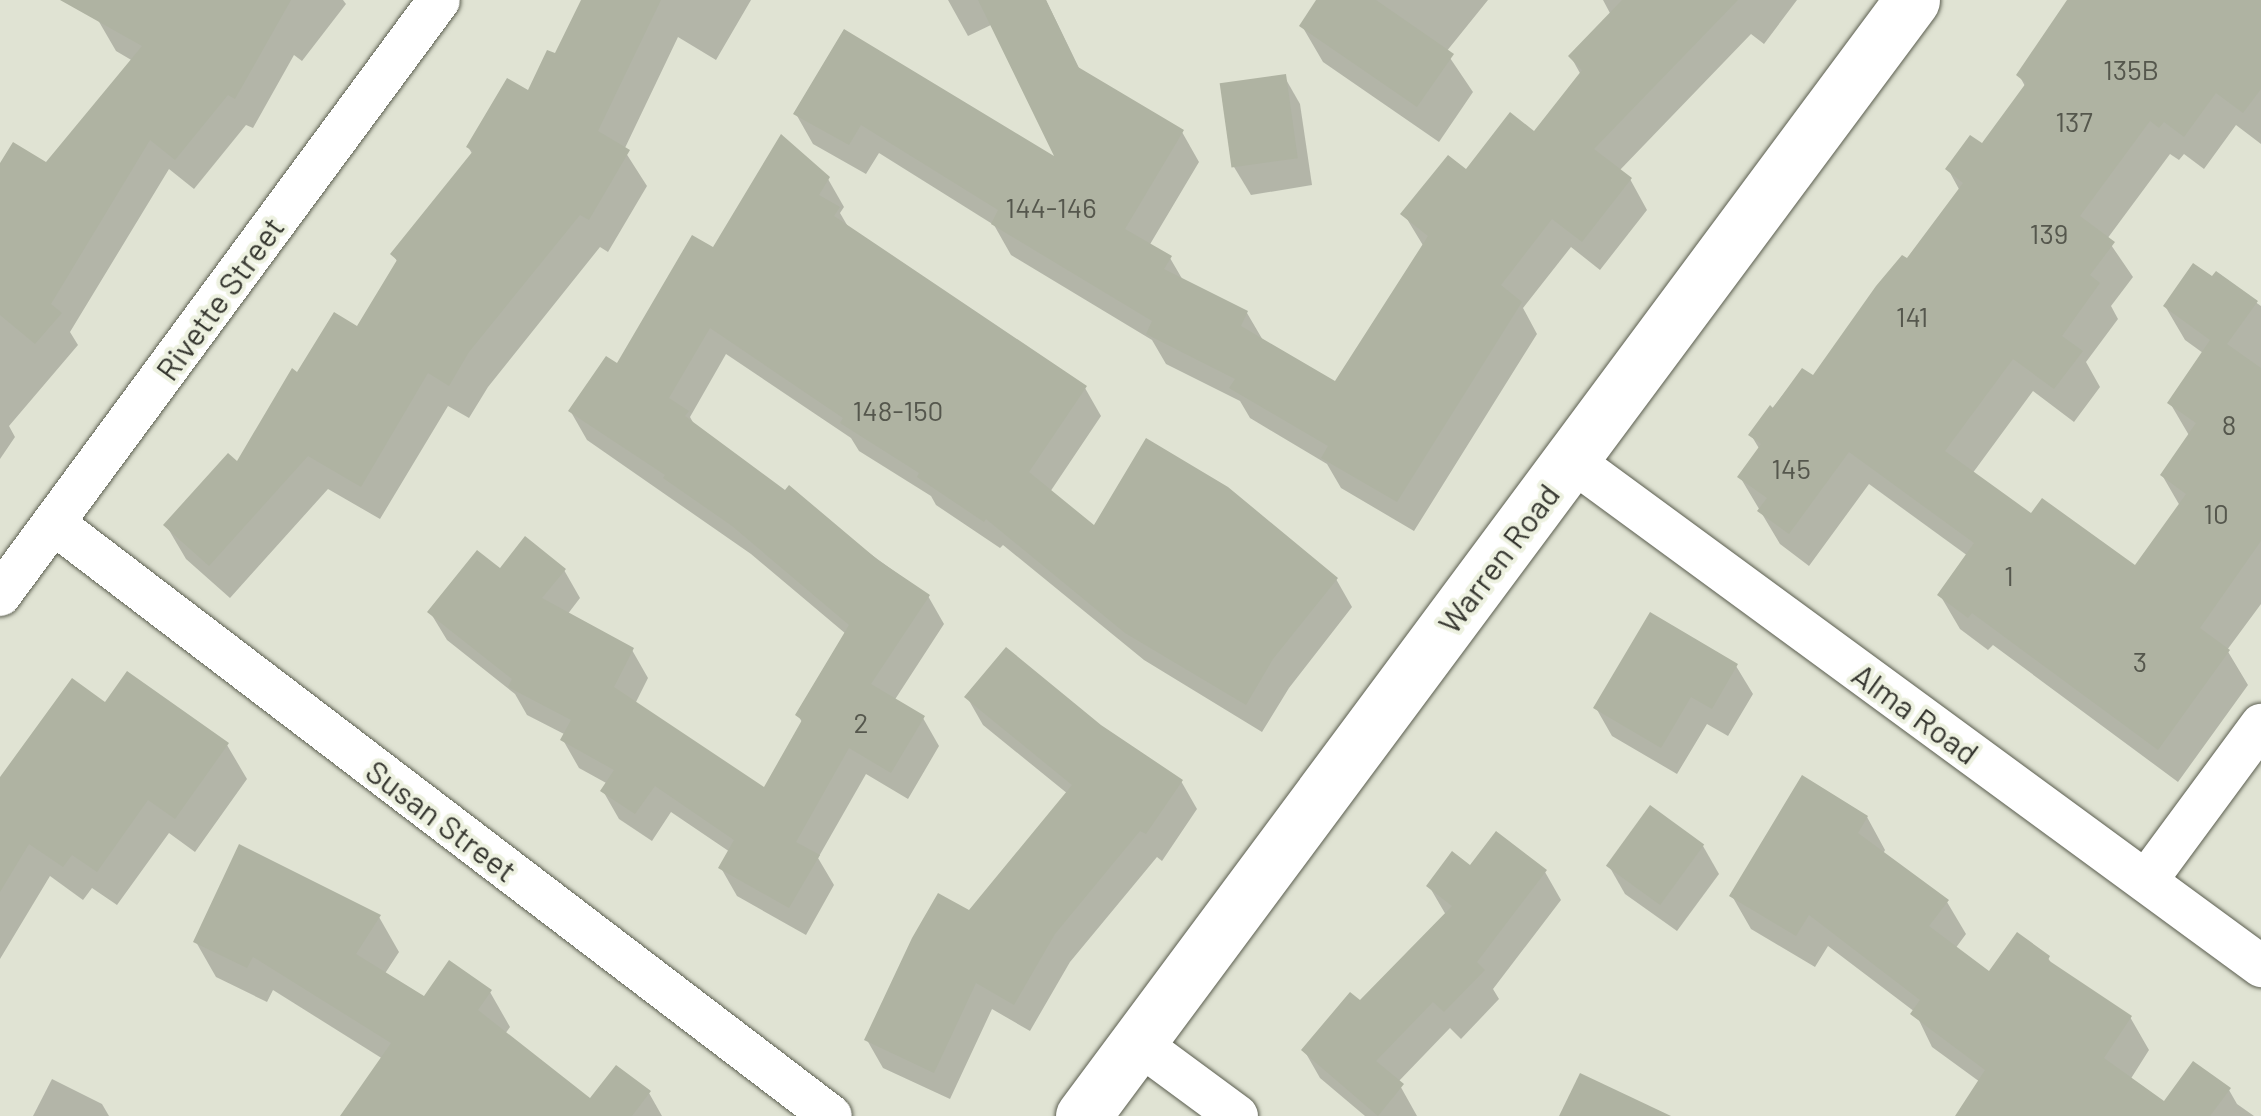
<!DOCTYPE html>
<style>
body{margin:0}
#map{position:relative;width:2261px;height:1116px;overflow:hidden;background:#e0e3d3;font-family:Barlow,sans-serif}
div>[style]{position:absolute}
[style*='--x']{left:calc(var(--x)*1px);top:calc(var(--y)*1px);width:calc(var(--w)*1px);rotate:calc(var(--a)*1deg)}
.shadow>*{inset:0;background:#0003}
.building>*{inset:0;background:#afb3a2;transform-origin:0 0}
.roads{filter:drop-shadow(0 0 2px #5b5e50) drop-shadow(0 0 2px #5b5e50)}
.street>*{height:42px;margin:-21px;padding:0 21px;transform-origin:21px;border-radius:21px;background:#fff}
.secondary>*{height:55px;margin:-27.5px;padding:0 27.5px;transform-origin:27.5px;border-radius:27.5px;background:#fff}
span{translate:-50% -50%;white-space:nowrap;text-align:center;line-height:1.15;-webkit-text-stroke:8px #edf1e0;paint-order:stroke}
.number-label{font-size:28px;color:#55574d}
.number-label span{-webkit-text-stroke-width:0}
.street-label{font-size:32px;color:#373831}
</style>
<div id="map">
<div class="shadow">
<i style="clip-path:polygon(110px 0,343px 0,346px 4px,302px 61px,294px 55px,253px 128px,246px 125px,194px 189px,169px 169px,70px 332px,78px 345px,9px 426px,15px 437px,0 459px,0 168px,47px 165px,133px 61px,116px 51px,98px 20px)"></i>
<i style="clip-path:polygon(583px 0,751px 0,716px 60px,678px 37px,624px 150px,647px 186px,608px 252px,600px 247px,488px 387px,469px 418px,448px 406px,380px 519px,328px 489px,230px 598px,186px 559px,166px 525px,237px 465px,298px 375px,358px 329px,398px 263px,393px 254px,473px 155px,468px 147px,529px 94px,556px 57px)"></i>
<i style="clip-path:polygon(948px 0,1046px 0,1081px 72px,1182px 132px,1199px 162px,1149px 246px,1170px 258px,1184px 282px,1247px 313px,1264px 342px,1336px 384px,1424px 247px,1404px 214px,1535px 134px,1581px 75px,1571px 57px,1611px 15px,1603px 0,1797px 0,1764px 44px,1751px 34px,1619px 171px,1630px 179px,1647px 210px,1600px 270px,1571px 247px,1523px 308px,1537px 334px,1414px 531px,1341px 488px,1327px 464px,1250px 418px,1240px 401px,1166px 364px,1152px 340px,1011px 255px,994px 225px,879px 153px,866px 174px,813px 144px,796px 114px,845px 32px,1060px 162px,993px 24px,968px 36px)"></i>
<i style="clip-path:polygon(1319px 0,1488px 0,1446px 52px,1473px 92px,1439px 142px,1323px 62px,1302px 26px)"></i>
<i style="clip-path:polygon(2070px 0,2261px 0,2261px 144px,2236px 125px,2204px 169px,2184px 154px,2179px 160px,2170px 154px,2107px 239px,2133px 277px,2111px 306px,2118px 319px,2086px 362px,2100px 387px,2074px 422px,2033px 391px,1972px 474px,2032px 516px,2135px 568px,2180px 506px,2162px 475px,2190px 437px,2170px 403px,2203px 353px,2185px 340px,2165px 306px,2217px 275px,2261px 306px,2261px 604px,2227px 650px,2248px 685px,2178px 782px,1993px 645px,1988px 650px,1960px 629px,1940px 595px,1968px 556px,1869px 484px,1809px 566px,1780px 544px,1740px 477px,1760px 450px,1751px 435px,1802px 371px,1813px 379px,1960px 191px,1948px 169px,1982px 147px,2026px 88px,2019px 75px)"></i>
<i style="clip-path:polygon(1284px 76px,1300px 104px,1312px 185px,1251px 195px,1234px 167px)"></i>
<i style="clip-path:polygon(828px 179px,844px 207px,840px 213px,850px 230px,1085px 388px,1101px 416px,1050px 492px,1095px 529px,1336px 579px,1352px 607px,1289px 688px,1262px 732px,1144px 660px,1003px 545px,1000px 548px,936px 505px,931px 496px,859px 451px,851px 438px,726px 354px,690px 417px,695px 426px,928px 596px,944px 624px,894px 701px,923px 718px,939px 746px,908px 799px,866px 774px,818px 858px,834px 885px,806px 935px,737px 896px,721px 868px,730px 852px,671px 812px,652px 841px,619px 819px,603px 791px,608px 784px,579px 768px,563px 740px,566px 735px,527px 715px,515px 694px,447px 640px,430px 612px,500px 571px,564px 570px,580px 598px,567px 615px,632px 650px,648px 678px,635px 704px,765px 790px,803px 724px,798px 715px,846px 634px,751px 554px,587px 440px,571px 412px,618px 367px,714px 251px)"></i>
<i style="clip-path:polygon(1736px 666px,1753px 694px,1728px 736px,1707px 724px,1677px 774px,1612px 736px,1596px 708px)"></i>
<i style="clip-path:polygon(967px 697px,1099px 727px,1181px 781px,1197px 809px,1162px 861px,1157px 857px,1070px 962px,1030px 1031px,992px 1009px,950px 1099px,883px 1068px,867px 1040px,1068px 794px,983px 725px)"></i>
<i style="clip-path:polygon(106px 706px,227px 745px,247px 779px,195px 852px,169px 833px,117px 905px,92px 888px,83px 900px,50px 876px,0 959px,0 778px)"></i>
<i style="clip-path:polygon(1867px 817px,1885px 850px,1883px 854px,1947px 902px,1966px 934px,1955px 949px,1989px 974px,2048px 958px,2053px 966px,2130px 1017px,2149px 1050px,2130px 1080px,2164px 1105px,2229px 1090px,2237px 1104px,2254px 1116px,1973px 1116px,1980px 1082px,1932px 1047px,1915px 1012px,1828px 946px,1815px 967px,1751px 929px,1732px 896px)"></i>
<i style="clip-path:polygon(1703px 846px,1719px 874px,1677px 931px,1625px 894px,1609px 866px)"></i>
<i style="clip-path:polygon(1470px 869px,1545px 872px,1561px 900px,1493px 989px,1499px 999px,1461px 1039px,1450px 1028px,1398px 1082px,1417px 1116px,1365px 1116px,1320px 1078px,1304px 1050px,1360px 1003px,1446px 915px,1429px 886px)"></i>
<i style="clip-path:polygon(379px 917px,399px 952px,384px 975px,425px 1000px,490px 992px,510px 1027px,505px 1034px,591px 1102px,649px 1093px,662px 1116px,343px 1116px,383px 1059px,273px 990px,267px 1002px,216px 977px,196px 942px)"></i>
<i style="clip-path:polygon(52px 1079px,102px 1104px,109px 1116px,33px 1116px)"></i>
</div>
<div class="building">
<i style="clip-path:polygon(60px 0,291px 0,235px 99px,228px 95px,175px 160px,150px 140px,51px 304px,62px 313px,35px 344px,0 315px,0 163px,13px 142px,46px 162px,142px 46px)"></i>
<i style="clip-path:polygon(581px 0,661px 0,598px 131px,630px 150px,589px 220px,580px 215px,469px 352px,449px 386px,428px 373px,361px 487px,308px 456px,209px 566px,163px 525px,228px 453px,237px 461px,292px 368px,297px 372px,334px 312px,357px 326px,397px 260px,390px 254px,473px 151px,466px 147px,507px 78px,528px 90px,547px 50px,555px 53px)"></i>
<i style="clip-path:polygon(978px 0,1046px 0,1078px 67px,1184px 130px,1125px 229px,1172px 256px,1164px 269px,1248px 311px,1241px 326px,1335px 381px,1428px 236px,1400px 214px,1448px 155px,1466px 169px,1510px 112px,1534px 131px,1582px 70px,1568px 56px,1622px 0,1738px 0,1594px 149px,1632px 178px,1582px 242px,1552px 219px,1501px 285px,1522px 302px,1397px 502px,1321px 458px,1328px 446px,1229px 388px,1235px 379px,1146px 334px,1152px 321px,991px 224px,998px 210px,861px 125px,849px 145px,793px 114px,844px 29px,1054px 156px)"></i>
<i style="clip-path:polygon(1316px 0,1376px 0,1454px 54px,1417px 107px,1299px 26px)"></i>
<i style="clip-path:polygon(2067px 0,2261px 0,2261px 89px,2243px 113px,2216px 93px,2184px 137px,2164px 122px,2159px 128px,2150px 121px,2080px 216px,2115px 242px,2090px 275px,2100px 283px,2062px 336px,2083px 351px,2054px 389px,2013px 359px,1945px 451px,2031px 513px,2042px 498px,2135px 565px,2186px 494px,2160px 475px,2196px 423px,2167px 403px,2210px 340px,2163px 306px,2193px 263px,2212px 276px,2216px 271px,2258px 301px,2227px 344px,2261px 368px,2261px 541px,2200px 628px,2230px 650px,2158px 750px,1972px 613px,1968px 618px,1937px 595px,1974px 543px,1849px 452px,1789px 534px,1757px 511px,1767px 498px,1737px 477px,1761px 444px,1748px 435px,1770px 405px,1773px 408px,1802px 368px,1813px 375px,1876px 286px,1902px 255px,1907px 258px,1963px 183px,1945px 169px,1970px 135px,1982px 143px,2026px 83px,2016px 75px)"></i>
<i style="left:1286px;top:74px;width:85px;height:67px;rotate:82deg"></i>
<i style="clip-path:polygon(781px 134px,830px 177px,819px 195px,840px 207px,834px 216px,1087px 386px,1029px 472px,1094px 525px,1146px 438px,1228px 487px,1338px 578px,1273px 659px,1246px 705px,1125px 633px,986px 519px,984px 522px,917px 477px,919px 473px,840px 423px,843px 418px,710px 328px,669px 398px,689px 411px,685px 416px,785px 490px,789px 485px,878px 560px,930px 595px,871px 684px,925px 716px,891px 773px,849px 748px,796px 842px,820px 855px,789px 908px,718px 868px,734px 840px,655px 786px,635px 814px,600px 791px,614px 770px,560px 740px,571px 720px,508px 687px,512px 679px,427px 612px,477px 550px,500px 568px,525px 536px,566px 569px,542px 598px,634px 648px,614px 687px,764px 787px,802px 720px,795px 715px,849px 625px,732px 526px,663px 478px,665px 475px,568px 411px,606px 356px,617px 363px,692px 235px,713px 247px)"></i>
<i style="clip-path:polygon(1650px 612px,1738px 664px,1712px 709px,1691px 697px,1661px 748px,1593px 708px)"></i>
<i style="clip-path:polygon(1006px 647px,1101px 725px,1183px 780px,1146px 834px,1140px 831px,1055px 934px,1014px 1005px,976px 983px,934px 1073px,864px 1040px,912px 938px,938px 893px,969px 910px,1072px 785px,964px 697px)"></i>
<i style="clip-path:polygon(127px 671px,229px 743px,175px 819px,148px 800px,97px 872px,72px 855px,63px 867px,29px 844px,0 892px,0 777px,72px 678px,105px 702px)"></i>
<i style="clip-path:polygon(1802px 775px,1868px 816px,1858px 833px,1949px 900px,1929px 926px,1989px 971px,2017px 932px,2050px 956px,2048px 960px,2132px 1016px,2104px 1058px,2164px 1101px,2193px 1061px,2231px 1088px,2210px 1116px,1955px 1116px,1985px 1070px,1910px 1014px,1920px 1000px,1809px 915px,1796px 936px,1729px 896px)"></i>
<i style="left:1650px;top:805px;width:67px;height:75px;rotate:36deg"></i>
<i style="clip-path:polygon(1496px 831px,1547px 870px,1477px 962px,1485px 970px,1444px 1012px,1433px 1002px,1376px 1061px,1404px 1084px,1378px 1116px,1301px 1050px,1350px 992px,1360px 1000px,1452px 906px,1426px 886px,1452px 851px,1470px 865px)"></i>
<i style="clip-path:polygon(239px 844px,381px 915px,356px 954px,424px 996px,449px 960px,492px 990px,478px 1010px,590px 1098px,616px 1065px,651px 1091px,632px 1116px,340px 1116px,391px 1043px,253px 957px,247px 968px,193px 942px)"></i>
<i style="clip-path:polygon(1580px 1073px,1671px 1116px,1559px 1116px)"></i>
</div>
<div class="roads">
<div class="street">
<i style="--x:1571;--y:460;--w:856;--a:36.25"></i>
<i style="--x:53;--y:523;--w:978;--a:37.32"></i>
<i style="--x:0;--y:595;--w:739;--a:-53.58"></i>
<i style="--x:2146;--y:881;--w:194;--a:-53.6"></i>
<i style="--x:1138;--y:1043;--w:123;--a:36.4"></i>
</div>
<div class="secondary">
<i style="--x:1083;--y:1116;--w:1390;--a:-53.39"></i>
</div>
</div>
<div class="number-label">
<span style="left:2131px;top:69px">135B</span>
<span style="left:2074px;top:121px">137</span>
<span style="left:1051px;top:207px">144-146</span>
<span style="left:2049px;top:233px">139</span>
<span style="left:1912px;top:316px">141</span>
<span style="left:898px;top:410px">148-150</span>
<span style="left:2229px;top:424px">8</span>
<span style="left:1791px;top:468px">145</span>
<span style="left:2216px;top:513px">10</span>
<span style="left:2009px;top:575px">1</span>
<span style="left:2140px;top:661px">3</span>
<span style="left:861px;top:722px">2</span>
</div>
<div class="street-label">
<span style="left:219px;top:298px;rotate:-54deg">Rivette Street</span>
<span style="left:1498px;top:558px;rotate:-53deg">Warren Road</span>
<span style="left:1916px;top:713px;rotate:36deg">Alma Road</span>
<span style="left:442px;top:820px;rotate:37deg">Susan Street</span>
</div>
</div>
